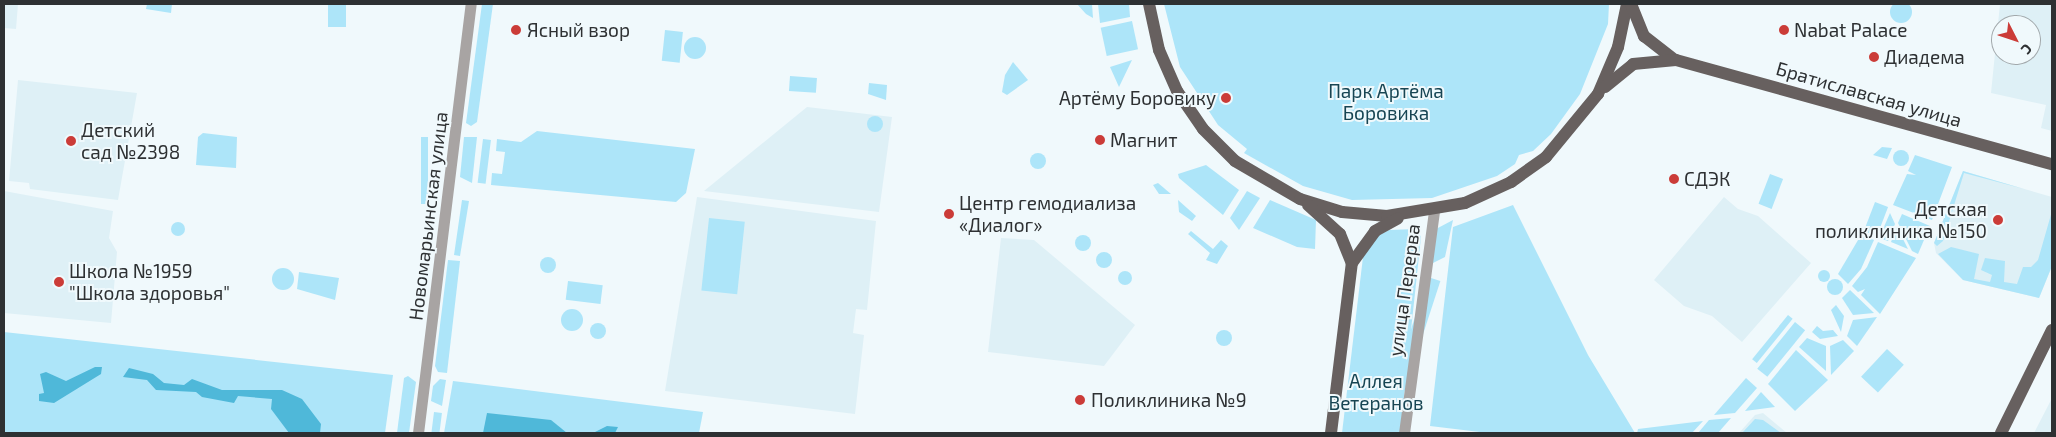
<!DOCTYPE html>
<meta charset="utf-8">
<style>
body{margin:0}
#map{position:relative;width:2056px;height:437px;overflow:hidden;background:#f0f9fc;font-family:"Exo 2",sans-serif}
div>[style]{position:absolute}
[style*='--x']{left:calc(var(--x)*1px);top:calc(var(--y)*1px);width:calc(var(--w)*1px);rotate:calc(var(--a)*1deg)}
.built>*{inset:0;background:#def0f6}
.green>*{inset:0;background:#ade5f9;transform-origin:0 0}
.round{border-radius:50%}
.water>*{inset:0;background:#4fb8d9}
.minor>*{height:11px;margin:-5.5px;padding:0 5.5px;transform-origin:5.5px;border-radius:5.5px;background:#a8a4a3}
.major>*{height:12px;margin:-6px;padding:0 6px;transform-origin:6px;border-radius:6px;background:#67605f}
.dots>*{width:14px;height:14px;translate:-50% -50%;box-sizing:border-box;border:2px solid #f0f9fc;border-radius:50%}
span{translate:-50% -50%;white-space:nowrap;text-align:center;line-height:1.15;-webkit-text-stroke:4px #f0f9fc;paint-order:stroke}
.poi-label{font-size:19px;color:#2e3133}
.left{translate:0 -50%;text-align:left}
.right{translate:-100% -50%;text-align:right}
.park-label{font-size:19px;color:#174553}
.street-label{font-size:19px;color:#2e3133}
.frame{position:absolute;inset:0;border:5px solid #2e3133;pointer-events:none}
.north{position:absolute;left:1991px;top:15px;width:50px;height:50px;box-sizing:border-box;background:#f0f9fc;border:1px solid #a2a9ac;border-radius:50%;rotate:131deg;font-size:14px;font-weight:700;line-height:20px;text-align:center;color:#2e3133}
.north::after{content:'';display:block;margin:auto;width:18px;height:22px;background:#cb3c38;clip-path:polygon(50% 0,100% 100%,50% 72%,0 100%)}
</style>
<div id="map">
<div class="built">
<i style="clip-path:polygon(4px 4px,18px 4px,16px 29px,4px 28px)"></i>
<i style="clip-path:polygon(evenodd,2000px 4px,2052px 4px,2052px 131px,2041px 128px,2046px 105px,1991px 93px,2000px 4px,2001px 25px,2031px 25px,2031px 55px,2001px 55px,2001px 25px)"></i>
<i style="clip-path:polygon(18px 80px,137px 93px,118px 200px,30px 189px,29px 183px,9px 181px)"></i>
<i style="clip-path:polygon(807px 107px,892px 117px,879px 212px,704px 191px)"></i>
<i style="clip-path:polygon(1963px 171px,2052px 197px,2052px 266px,2039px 298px,1963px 280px,1936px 253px,1934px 243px)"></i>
<i style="clip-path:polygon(4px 191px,113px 211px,109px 238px,117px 252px,111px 323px,4px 313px)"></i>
<i style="clip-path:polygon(697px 197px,876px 221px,867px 310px,856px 309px,853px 333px,864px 335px,855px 414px,665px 391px)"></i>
<i style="clip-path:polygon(1724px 197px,1738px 209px,1758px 216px,1811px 263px,1742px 342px,1712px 316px,1684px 306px,1654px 280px)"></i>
<i style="clip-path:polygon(1001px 238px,1034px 240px,1135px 325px,1104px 366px,988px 352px)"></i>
<i style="clip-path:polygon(2051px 400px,2052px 433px,2034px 433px)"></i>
<i style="clip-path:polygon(1763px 413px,1787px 433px,1739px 433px,1755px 415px)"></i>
</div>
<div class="green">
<i class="round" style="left:1890px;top:1px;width:22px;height:22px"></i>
<i style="clip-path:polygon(147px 4px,172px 4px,171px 13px,146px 9px)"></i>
<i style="left:328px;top:4px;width:18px;height:23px"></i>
<i style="clip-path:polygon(482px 4px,493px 4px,477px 122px,471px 126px,466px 123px)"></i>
<i style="clip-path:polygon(1077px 4px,1092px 4px,1093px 18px,1086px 14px)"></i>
<i style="clip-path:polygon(1098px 4px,1129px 4px,1130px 17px,1100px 23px)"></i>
<i style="clip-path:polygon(1164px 4px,1609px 4px,1608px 24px,1580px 94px,1551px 134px,1533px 151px,1519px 155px,1515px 164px,1497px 176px,1432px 198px,1352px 200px,1303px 186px,1244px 153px,1247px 149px,1218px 125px,1180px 67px)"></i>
<i style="left:1132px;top:21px;width:29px;height:32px;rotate:78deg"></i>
<i style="left:665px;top:30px;width:18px;height:31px;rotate:6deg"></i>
<i class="round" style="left:684px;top:37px;width:22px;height:22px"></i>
<i style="clip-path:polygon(1132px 60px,1119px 87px,1110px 67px)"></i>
<i style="clip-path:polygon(1013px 62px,1028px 80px,1007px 95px,1002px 92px,1005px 75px)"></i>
<i style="left:790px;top:76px;width:27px;height:15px;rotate:4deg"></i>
<i style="clip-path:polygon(869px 83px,887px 85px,886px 100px,868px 94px)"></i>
<i class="round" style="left:867px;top:116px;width:16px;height:16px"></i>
<i style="clip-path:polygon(537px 131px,695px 149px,686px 193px,676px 202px,491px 185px,492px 173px,502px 174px,505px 152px,496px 151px,497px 139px,521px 142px)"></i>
<i style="clip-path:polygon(203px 133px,237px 137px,236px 168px,196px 165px,198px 137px)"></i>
<i style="left:421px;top:137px;width:7px;height:67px"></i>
<i style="clip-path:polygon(464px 137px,477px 137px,472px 183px,460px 177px)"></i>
<i style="left:483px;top:139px;width:8px;height:44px;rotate:7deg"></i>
<i style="clip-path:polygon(1882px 147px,1892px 148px,1887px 159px,1873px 155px)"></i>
<i class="round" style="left:1893px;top:150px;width:16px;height:16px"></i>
<i class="round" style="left:1030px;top:153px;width:16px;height:16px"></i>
<i style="clip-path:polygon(1915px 155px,1952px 167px,1932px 220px,1893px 205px,1907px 174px,1916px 175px,1908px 171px)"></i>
<i style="clip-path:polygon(1206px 165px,1239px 190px,1223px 215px,1179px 178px,1178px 174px)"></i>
<i style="clip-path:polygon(1963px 171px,2024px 189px,1964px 173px,1943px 241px,1937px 246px,1934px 243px)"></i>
<i style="left:1770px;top:174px;width:14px;height:32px;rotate:21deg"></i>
<i style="clip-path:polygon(1158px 183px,1171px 194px,1159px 194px,1153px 185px)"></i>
<i style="clip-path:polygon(1247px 191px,1260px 198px,1239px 230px,1230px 218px)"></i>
<i style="clip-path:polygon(462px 200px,469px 201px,460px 256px,454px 255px)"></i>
<i style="clip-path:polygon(1178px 200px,1196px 216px,1192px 221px,1179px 212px)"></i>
<i style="clip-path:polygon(1270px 200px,1316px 220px,1315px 249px,1297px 247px,1253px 228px)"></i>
<i style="left:1875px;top:202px;width:14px;height:31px;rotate:21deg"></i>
<i style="clip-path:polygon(1513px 205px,1588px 355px,1635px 433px,1488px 433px,1430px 426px,1453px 227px)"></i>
<i style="clip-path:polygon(2052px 211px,2052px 266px,2039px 298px,1963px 280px,1938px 254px,1951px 247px,1979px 254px,1974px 279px,1990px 282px,1992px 275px,1981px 270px,1985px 258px,2005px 261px,2004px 282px,2017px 284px,2023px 267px,2031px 267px,2038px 260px)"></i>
<i style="clip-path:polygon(1890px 213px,1895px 224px,1888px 241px,1879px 238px)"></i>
<i style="clip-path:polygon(1902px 214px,1930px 226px,1918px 254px,1912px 251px,1898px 223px)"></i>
<i style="left:709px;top:218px;width:36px;height:73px;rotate:6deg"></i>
<i style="clip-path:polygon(1453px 220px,1445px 257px,1431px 264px,1436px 229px)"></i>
<i class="round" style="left:171px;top:222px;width:14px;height:14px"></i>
<i style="clip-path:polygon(1897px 227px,1908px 249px,1891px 242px)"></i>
<i style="clip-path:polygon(1416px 229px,1421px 237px,1400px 433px,1342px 433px,1363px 257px,1373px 238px,1389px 230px)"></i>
<i style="clip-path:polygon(1191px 231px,1213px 249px,1221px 240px,1228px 246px,1217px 264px,1206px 260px,1210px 253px,1188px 234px)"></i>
<i style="clip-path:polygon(1861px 235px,1874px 240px,1861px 269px,1848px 284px,1838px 274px)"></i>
<i class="round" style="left:1075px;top:235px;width:16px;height:16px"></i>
<i style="clip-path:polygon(1878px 242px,1916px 258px,1880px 314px,1861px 295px,1865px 289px,1858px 292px,1852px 286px,1867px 267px)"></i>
<i class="round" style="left:1096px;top:252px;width:16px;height:16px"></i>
<i class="round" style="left:540px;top:257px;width:16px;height:16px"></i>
<i style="clip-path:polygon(448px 260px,460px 261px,447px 373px,438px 372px,435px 366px)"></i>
<i class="round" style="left:272px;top:268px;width:22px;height:22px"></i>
<i class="round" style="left:1818px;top:270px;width:12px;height:12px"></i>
<i class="round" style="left:1118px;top:271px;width:14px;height:14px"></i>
<i style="clip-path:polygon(299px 272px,339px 278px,335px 300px,297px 289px)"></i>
<i style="left:1428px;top:277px;width:13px;height:157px;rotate:18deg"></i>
<i class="round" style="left:1827px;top:279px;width:16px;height:16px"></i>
<i style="left:568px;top:281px;width:35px;height:19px;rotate:7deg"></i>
<i style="clip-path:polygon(1850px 290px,1874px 313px,1853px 315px,1842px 298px)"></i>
<i style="clip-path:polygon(1836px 305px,1844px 316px,1841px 332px,1831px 310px)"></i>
<i class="round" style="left:561px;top:309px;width:22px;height:22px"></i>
<i style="left:1788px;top:315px;width:6px;height:57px;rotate:39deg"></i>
<i style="clip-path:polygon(1877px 317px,1857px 346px,1847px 336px,1853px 320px)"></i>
<i style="left:1795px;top:322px;width:13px;height:60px;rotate:39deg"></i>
<i class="round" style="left:590px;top:323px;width:16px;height:16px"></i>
<i style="clip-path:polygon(1817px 326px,1823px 331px,1833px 330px,1838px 336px,1820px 339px,1812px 332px)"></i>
<i class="round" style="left:1216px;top:330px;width:16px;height:16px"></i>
<i style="clip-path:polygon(4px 332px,393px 375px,385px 433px,4px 433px)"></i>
<i style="clip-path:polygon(1807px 338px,1826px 346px,1826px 371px,1799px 347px)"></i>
<i style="clip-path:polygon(1843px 340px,1854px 351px,1831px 375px,1830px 346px)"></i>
<i style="left:1887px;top:349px;width:23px;height:38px;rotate:43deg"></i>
<i style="clip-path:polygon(1796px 350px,1828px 380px,1795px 411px,1768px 384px)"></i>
<i style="clip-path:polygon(408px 376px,416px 382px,409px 433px,397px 433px,404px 378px)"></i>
<i style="clip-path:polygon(1746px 378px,1757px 388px,1735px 413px,1714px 415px)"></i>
<i style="clip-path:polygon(440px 379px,446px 380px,442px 406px,431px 401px,433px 386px)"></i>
<i style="clip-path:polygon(453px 381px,703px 412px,699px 433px,444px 433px)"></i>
<i style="clip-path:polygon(1761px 392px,1775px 407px,1745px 411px)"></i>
<i style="left:434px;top:412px;width:8px;height:21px;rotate:7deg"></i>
<i style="clip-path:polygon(1731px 418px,1718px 433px,1698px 433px,1709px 420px)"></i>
<i style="clip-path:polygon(1755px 419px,1763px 420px,1781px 433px,1742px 433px)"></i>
<i style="clip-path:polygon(1703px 421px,1692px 433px,1637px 433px,1638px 429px)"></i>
</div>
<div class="water">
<i style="clip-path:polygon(95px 367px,102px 367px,101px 374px,54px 403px,39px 401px,39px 394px,44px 393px,40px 374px,46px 372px,66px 381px)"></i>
<i style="clip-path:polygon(129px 368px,153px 374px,164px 383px,184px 385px,192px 379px,222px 390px,282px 390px,302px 399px,321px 424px,320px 433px,289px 433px,271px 409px,272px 399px,238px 396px,234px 403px,202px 397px,196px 392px,156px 390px,147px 380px,123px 377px)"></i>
<i style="clip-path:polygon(487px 413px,551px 420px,567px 433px,483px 433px)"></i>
<i style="clip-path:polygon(607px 426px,618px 427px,615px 433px,593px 433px)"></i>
</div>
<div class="minor">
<i style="--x:418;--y:433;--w:432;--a:-83"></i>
<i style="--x:1404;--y:433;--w:223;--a:-82.3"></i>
</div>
<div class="major">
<i style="--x:1149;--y:4;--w:47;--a:77.7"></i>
<i style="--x:1159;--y:50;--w:45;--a:66.3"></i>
<i style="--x:1177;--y:91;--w:46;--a:55.6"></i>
<i style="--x:1203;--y:129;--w:45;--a:45"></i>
<i style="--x:1235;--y:161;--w:75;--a:30.3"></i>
<i style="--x:1300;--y:199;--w:44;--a:17.2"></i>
<i style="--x:1342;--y:212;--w:45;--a:5.1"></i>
<i style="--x:1387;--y:216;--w:79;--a:-9.5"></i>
<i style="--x:1465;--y:203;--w:51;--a:-24.5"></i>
<i style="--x:1511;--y:182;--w:43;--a:-35.5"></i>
<i style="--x:1546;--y:157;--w:82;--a:-50.5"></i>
<i style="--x:1598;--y:94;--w:51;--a:-66.9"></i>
<i style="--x:1618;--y:47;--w:44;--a:-78.2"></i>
<i style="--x:1631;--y:4;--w:35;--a:68"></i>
<i style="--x:1644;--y:36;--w:37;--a:38"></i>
<i style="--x:1605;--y:87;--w:36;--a:-39"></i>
<i style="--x:1633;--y:64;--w:43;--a:-5.3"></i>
<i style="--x:1676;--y:60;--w:390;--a:15.5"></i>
<i style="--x:1308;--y:205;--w:43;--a:42.2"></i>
<i style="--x:1340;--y:234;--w:31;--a:68"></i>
<i style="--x:1331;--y:433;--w:171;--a:-83"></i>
<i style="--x:1352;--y:263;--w:39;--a:-54"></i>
<i style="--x:1375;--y:231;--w:26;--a:-29"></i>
<i style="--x:2001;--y:433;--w:115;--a:-63.7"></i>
</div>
<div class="dots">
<i style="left:516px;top:30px;background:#cb3c38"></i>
<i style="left:1784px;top:30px;background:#cb3c38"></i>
<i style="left:1874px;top:57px;background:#cb3c38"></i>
<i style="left:1226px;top:98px;background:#cb3c38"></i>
<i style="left:1100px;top:140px;background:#cb3c38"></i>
<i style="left:71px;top:141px;background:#cb3c38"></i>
<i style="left:1674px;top:179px;background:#cb3c38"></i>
<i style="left:949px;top:214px;background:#cb3c38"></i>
<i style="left:1998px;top:220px;background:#cb3c38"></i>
<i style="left:59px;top:282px;background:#cb3c38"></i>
<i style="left:1080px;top:400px;background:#cb3c38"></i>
</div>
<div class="poi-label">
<span class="left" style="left:527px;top:30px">Ясный взор</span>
<span class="left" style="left:1794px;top:30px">Nabat Palace</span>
<span class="left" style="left:1884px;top:57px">Диадема</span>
<span class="right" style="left:1216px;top:98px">Артёму Боровику</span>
<span class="left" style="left:81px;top:141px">Детский<br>сад №2398</span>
<span class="left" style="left:1110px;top:140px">Магнит</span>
<span class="left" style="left:1684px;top:179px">СДЭК</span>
<span class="left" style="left:959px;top:214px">Центр гемодиализа<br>«Диалог»</span>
<span class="right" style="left:1987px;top:220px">Детская<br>поликлиника №150</span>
<span class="left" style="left:69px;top:282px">Школа №1959<br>"Школа здоровья"</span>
<span class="left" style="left:1091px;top:400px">Поликлиника №9</span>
</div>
<div class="park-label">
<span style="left:1386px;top:102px">Парк Артёма<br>Боровика</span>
<span style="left:1376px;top:392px">Аллея<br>Ветеранов</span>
</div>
<div class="street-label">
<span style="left:1869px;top:94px;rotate:16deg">Братиславская улица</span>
<span style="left:428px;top:216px;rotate:-83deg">Новомарьинская улица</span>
<span style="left:1404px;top:290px;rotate:-82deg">улица Перерва</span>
</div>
<div class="frame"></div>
<div class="north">С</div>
</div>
